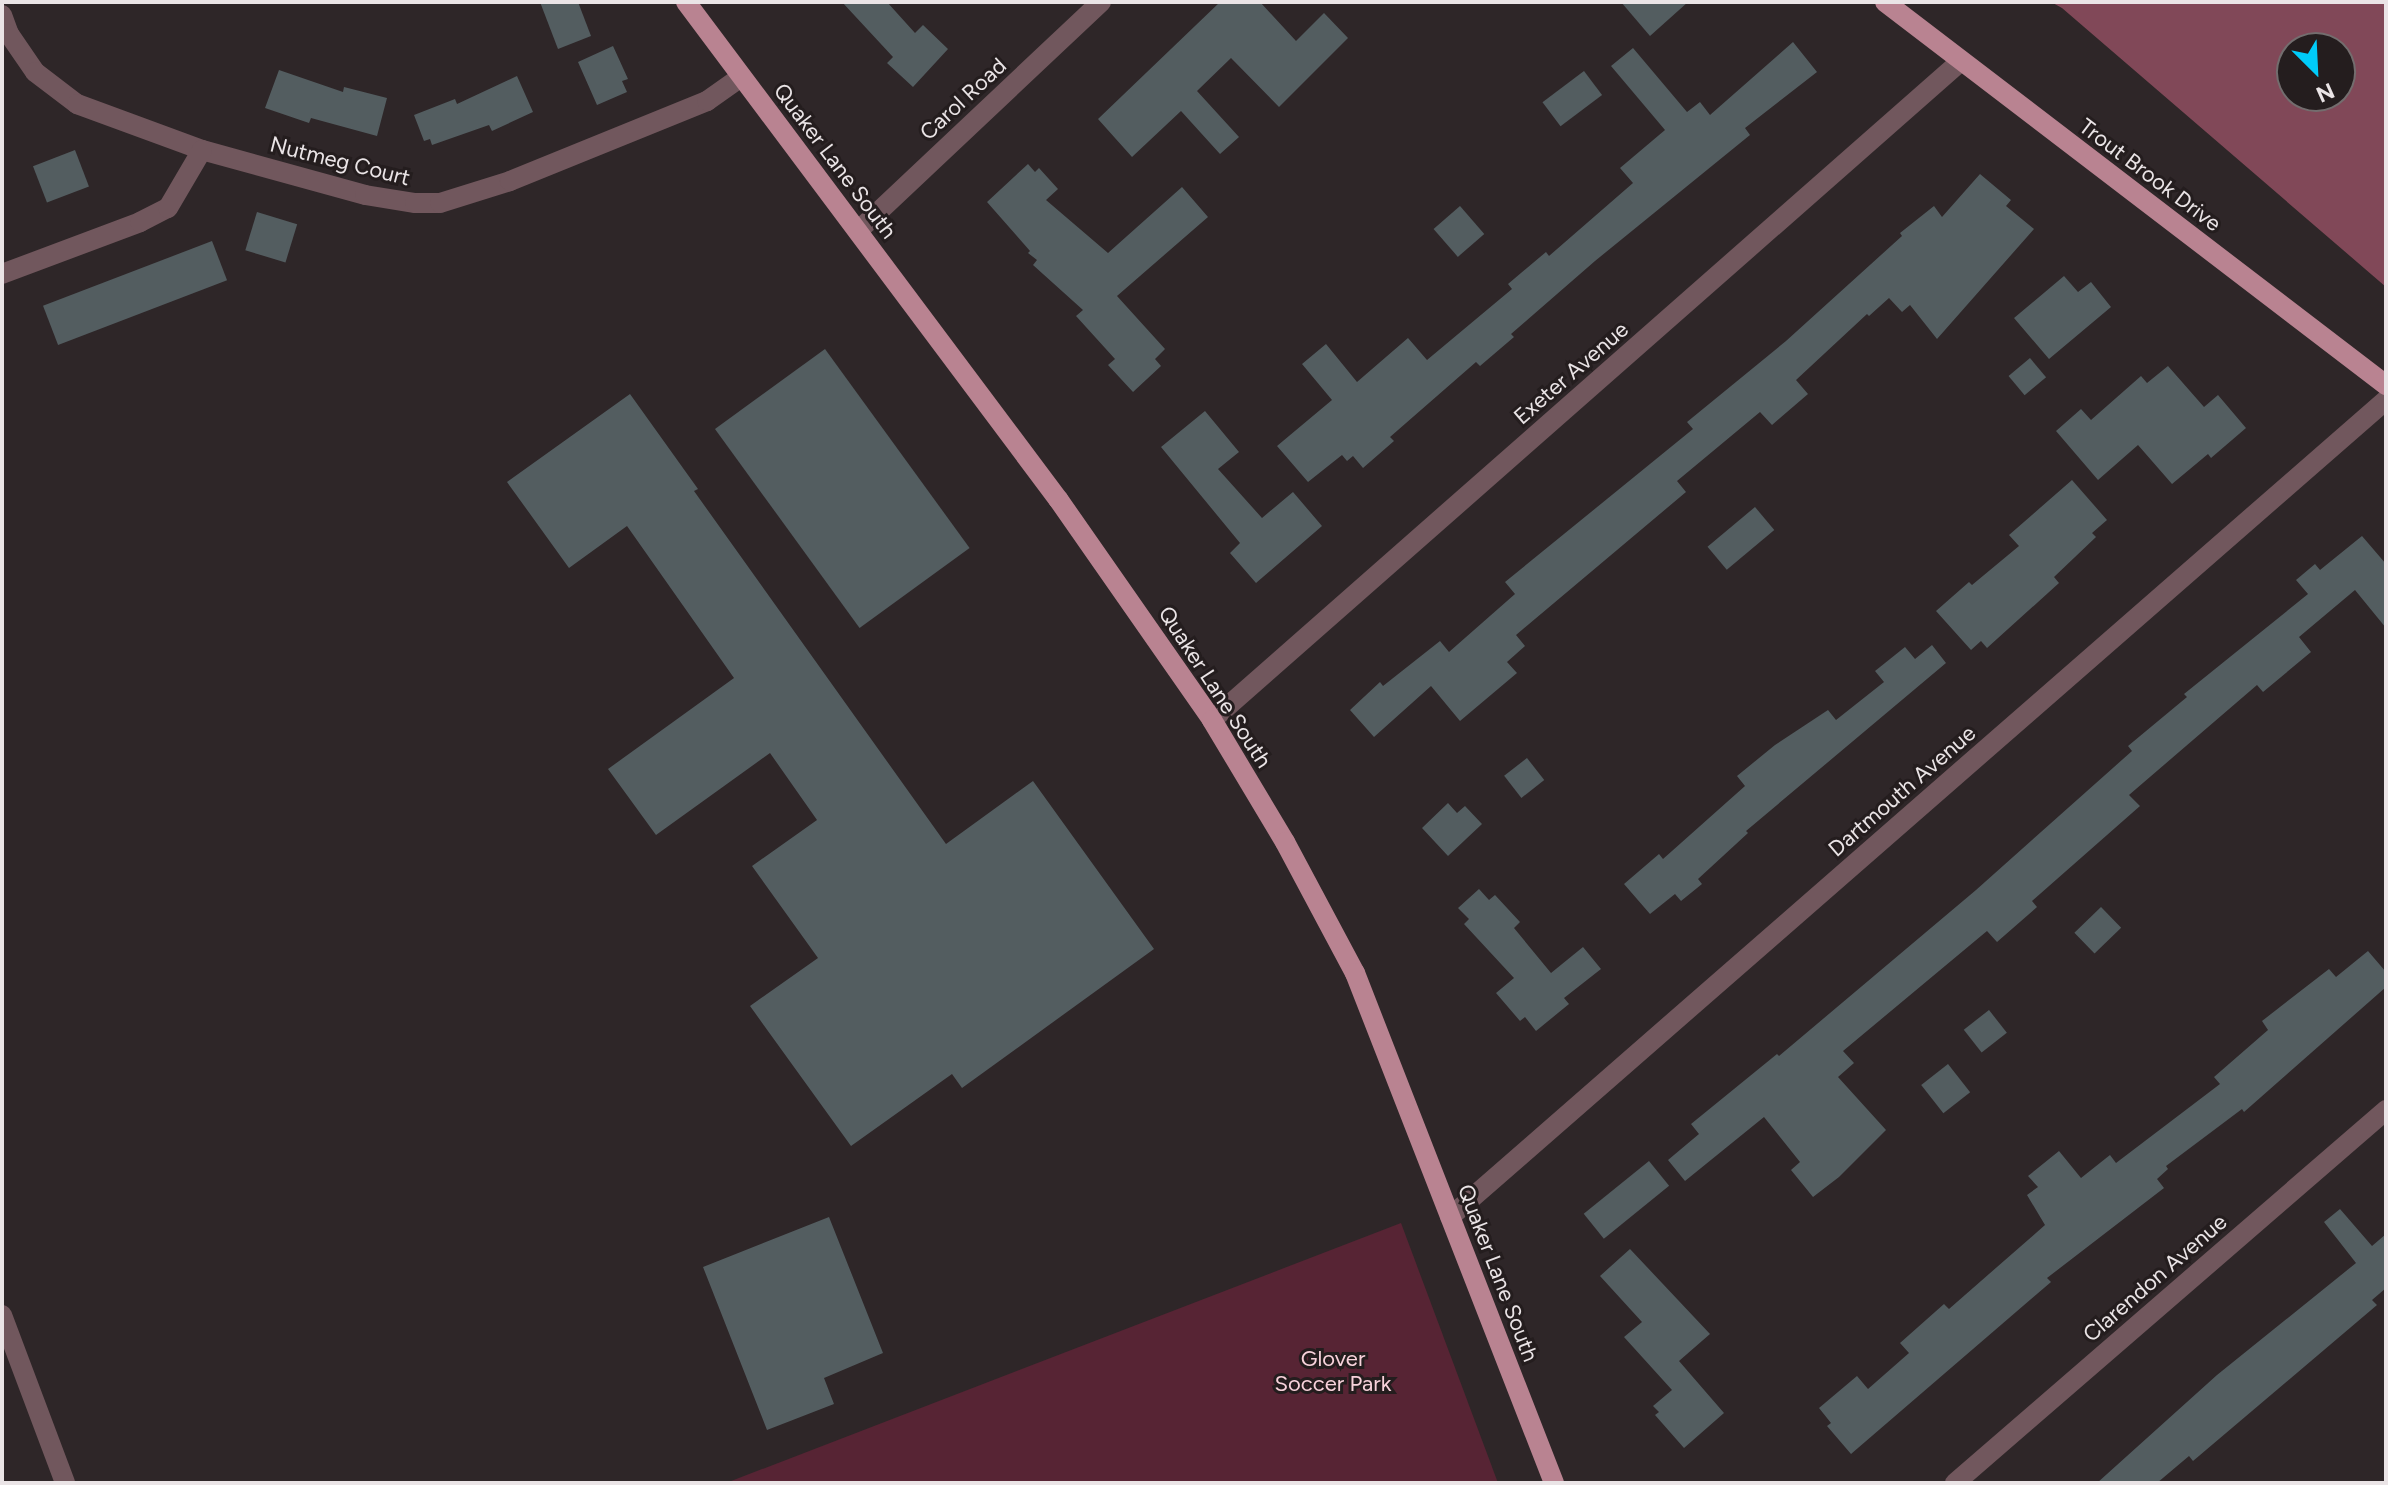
<!DOCTYPE html>
<style>
body{margin:0}
#map{position:relative;width:2388px;height:1485px;overflow:hidden;background:#2e2628;font-family:Figtree,sans-serif}
div>[style]{position:absolute}
[style*='--x']{left:calc(var(--x)*1px);top:calc(var(--y)*1px);width:calc(var(--w)*1px);rotate:calc(var(--a)*1deg)}
.green>*{inset:0;background:#572434}
.forest>*{inset:0;background:#814858}
.building>*{inset:0;background:#535d60;transform-origin:0 0}
.minor>*{height:20px;margin:-10px;padding:0 10px;transform-origin:10px;border-radius:10px;background:#71575d}
.major>*{height:20px;margin:-10px;padding:0 10px;transform-origin:10px;border-radius:10px;background:#b98391}
span{translate:-50% -50%;white-space:nowrap;text-align:center;line-height:1.15;-webkit-text-stroke:6px #241d1e;paint-order:stroke}
.street-label{font-size:22px;color:#eae4e6}
.park-label{font-size:22px;color:#f8d2db}
.frame{position:absolute;inset:0;border:4px solid #eae4e6;pointer-events:none}
.north{position:absolute;left:2276px;top:32px;width:80px;height:80px;box-sizing:border-box;background:#241d1e;border:2px solid #736d6e;border-radius:50%;rotate:156deg;font-size:22px;font-weight:700;line-height:32px;text-align:center;color:#eae4e6}
.north::after{content:'';display:block;margin:auto;width:28px;height:36px;background:#00cbf9;clip-path:polygon(50% 0,100% 100%,50% 72%,0 100%)}
</style>
<div id="map">
<div class="green">
<i style="clip-path:polygon(1401px 1223px,1498px 1483px,726px 1483px)"></i>
</div>
<div class="forest">
<i style="clip-path:polygon(evenodd,2051px 2px,2386px 2px,2386px 287px,2062px 8px,2051px 2px,2292px 48px,2340px 48px,2340px 96px,2292px 96px,2292px 48px)"></i>
</div>
<div class="building">
<i style="clip-path:polygon(540px 2px,578px 2px,591px 36px,558px 49px)"></i>
<i style="clip-path:polygon(842px 2px,887px 2px,915px 33px,923px 25px,948px 49px,913px 87px,887px 63px,893px 57px)"></i>
<i style="clip-path:polygon(1220px 2px,1260px 2px,1296px 41px,1324px 13px,1348px 38px,1279px 107px,1231px 58px,1197px 91px,1239px 137px,1220px 154px,1181px 111px,1132px 157px,1098px 119px)"></i>
<i style="clip-path:polygon(1621px 2px,1688px 2px,1650px 36px)"></i>
<i style="clip-path:polygon(1793px 42px,1817px 72px,1745px 128px,1750px 135px,1595px 261px,1511px 334px,1514px 337px,1480px 366px,1476px 362px,1390px 437px,1394px 441px,1363px 468px,1353px 456px,1347px 461px,1342px 455px,1308px 482px,1277px 446px,1332px 400px,1302px 364px,1326px 344px,1357px 382px,1408px 338px,1427px 360px,1512px 289px,1508px 284px,1546px 252px,1549px 256px,1633px 183px,1620px 168px,1665px 130px,1611px 66px,1633px 48px,1687px 112px,1700px 102px,1710px 115px)"></i>
<i style="clip-path:polygon(613px 46px,628px 79px,622px 81px,627px 92px,597px 105px,578px 62px)"></i>
<i style="clip-path:polygon(279px 70px,343px 92px,344px 87px,387px 98px,377px 136px,311px 118px,309px 123px,265px 108px)"></i>
<i style="left:1584px;top:71px;width:30px;height:52px;rotate:53deg"></i>
<i style="clip-path:polygon(517px 76px,533px 112px,492px 131px,489px 125px,432px 145px,430px 139px,424px 141px,414px 115px,455px 99px,457px 104px)"></i>
<i style="left:75px;top:150px;width:39px;height:45px;rotate:69deg"></i>
<i style="clip-path:polygon(1028px 164px,1035px 172px,1039px 168px,1058px 189px,1046px 200px,1108px 253px,1182px 187px,1208px 217px,1117px 296px,1165px 349px,1155px 359px,1161px 366px,1133px 392px,1108px 365px,1115px 359px,1076px 316px,1083px 310px,1033px 265px,1037px 260px,1028px 253px,1030px 251px,987px 202px)"></i>
<i style="clip-path:polygon(1980px 174px,2011px 200px,2006px 206px,2034px 229px,1937px 339px,1910px 305px,1902px 312px,1889px 298px,1869px 316px,1867px 314px,1796px 380px,1808px 394px,1772px 425px,1760px 412px,1677px 481px,1686px 492px,1516px 635px,1525px 646px,1507px 662px,1517px 673px,1460px 721px,1431px 686px,1374px 737px,1350px 710px,1380px 682px,1383px 686px,1440px 641px,1449px 652px,1515px 594px,1505px 582px,1693px 429px,1687px 422px,1786px 341px,1902px 236px,1900px 233px,1934px 206px,1942px 217px)"></i>
<i style="left:1460px;top:206px;width:37px;height:35px;rotate:49deg"></i>
<i style="left:257px;top:212px;width:42px;height:40px;rotate:17deg"></i>
<i style="left:212px;top:241px;width:42px;height:181px;rotate:69deg"></i>
<i style="clip-path:polygon(2064px 276px,2078px 292px,2091px 282px,2111px 307px,2049px 359px,2014px 318px)"></i>
<i style="left:825px;top:349px;width:246px;height:136px;rotate:54deg"></i>
<i style="left:2030px;top:358px;width:25px;height:28px;rotate:50deg"></i>
<i style="clip-path:polygon(2168px 366px,2204px 407px,2218px 395px,2246px 428px,2211px 458px,2208px 454px,2172px 484px,2138px 445px,2098px 480px,2056px 431px,2081px 409px,2091px 420px,2141px 376px,2147px 383px)"></i>
<i style="clip-path:polygon(630px 394px,698px 489px,694px 491px,946px 844px,1033px 781px,1154px 949px,962px 1088px,952px 1074px,851px 1146px,750px 1006px,818px 958px,752px 866px,817px 820px,770px 753px,656px 835px,608px 769px,734px 678px,627px 526px,569px 568px,507px 482px)"></i>
<i style="clip-path:polygon(1205px 411px,1239px 452px,1218px 469px,1262px 518px,1293px 492px,1322px 526px,1256px 583px,1230px 553px,1240px 543px,1161px 447px)"></i>
<i style="clip-path:polygon(2072px 480px,2107px 520px,2092px 533px,2096px 537px,2054px 577px,2059px 583px,1987px 648px,1981px 641px,1971px 650px,1936px 611px,1969px 582px,1972px 585px,2019px 546px,2009px 535px)"></i>
<i style="left:1755px;top:507px;width:30px;height:62px;rotate:50deg"></i>
<i style="clip-path:polygon(2362px 536px,2386px 564px,2386px 628px,2355px 590px,2299px 637px,2311px 652px,2263px 692px,2257px 685px,2129px 795px,2140px 806px,2032px 901px,2037px 907px,1997px 942px,1987px 931px,1843px 1051px,1854px 1063px,1838px 1077px,1886px 1130px,1839px 1177px,1813px 1197px,1791px 1170px,1800px 1162px,1764px 1117px,1685px 1181px,1668px 1160px,1699px 1134px,1691px 1124px,1777px 1054px,1779px 1056px,1976px 890px,2132px 751px,2128px 746px,2187px 697px,2184px 694px,2308px 594px,2296px 580px,2315px 564px,2320px 570px)"></i>
<i style="clip-path:polygon(1932px 645px,1946px 663px,1746px 831px,1748px 833px,1698px 879px,1702px 884px,1681px 901px,1675px 894px,1650px 914px,1624px 884px,1659px 854px,1663px 859px,1745px 786px,1737px 776px,1775px 745px,1828px 710px,1836px 720px,1884px 682px,1875px 671px,1905px 647px,1915px 659px)"></i>
<i style="left:1527px;top:758px;width:28px;height:29px;rotate:52deg"></i>
<i style="clip-path:polygon(1448px 803px,1457px 813px,1465px 806px,1482px 824px,1448px 856px,1422px 828px)"></i>
<i style="clip-path:polygon(1479px 889px,1489px 900px,1495px 895px,1520px 922px,1514px 928px,1551px 973px,1583px 947px,1601px 969px,1564px 998px,1569px 1004px,1536px 1031px,1525px 1017px,1520px 1021px,1496px 993px,1514px 978px,1464px 924px,1469px 919px,1458px 908px)"></i>
<i style="left:2101px;top:907px;width:29px;height:37px;rotate:46deg"></i>
<i style="clip-path:polygon(2368px 951px,2386px 972px,2386px 987px,2244px 1112px,2242px 1109px,2166px 1166px,2168px 1169px,2157px 1179px,2164px 1188px,2047px 1278px,2051px 1282px,1851px 1454px,1827px 1426px,1831px 1423px,1819px 1408px,1857px 1376px,1868px 1389px,1909px 1353px,1900px 1343px,1944px 1304px,1949px 1309px,2045px 1225px,2027px 1195px,2038px 1187px,2028px 1176px,2059px 1151px,2081px 1178px,2110px 1155px,2116px 1163px,2220px 1084px,2214px 1077px,2268px 1030px,2262px 1021px,2329px 969px,2336px 977px)"></i>
<i style="left:1989px;top:1010px;width:29px;height:32px;rotate:52deg"></i>
<i style="left:1948px;top:1064px;width:36px;height:34px;rotate:52deg"></i>
<i style="left:1649px;top:1161px;width:32px;height:84px;rotate:51deg"></i>
<i style="clip-path:polygon(2340px 1209px,2372px 1246px,2386px 1234px,2386px 1288px,2372px 1300px,2377px 1305px,2193px 1461px,2189px 1456px,2157px 1483px,2097px 1483px,2217px 1375px,2356px 1263px,2324px 1222px)"></i>
<i style="clip-path:polygon(829px 1217px,883px 1353px,824px 1378px,834px 1404px,767px 1430px,703px 1267px)"></i>
<i style="clip-path:polygon(1630px 1249px,1710px 1334px,1679px 1361px,1724px 1413px,1684px 1448px,1655px 1415px,1659px 1412px,1653px 1406px,1672px 1390px,1624px 1337px,1642px 1322px,1600px 1276px)"></i>
</div>
<div class="minor">
<i style="--x:2;--y:15;--w:20;--a:70"></i>
<i style="--x:9;--y:34;--w:46;--a:55.6"></i>
<i style="--x:35;--y:72;--w:53;--a:37.3"></i>
<i style="--x:77;--y:104;--w:133;--a:20.2"></i>
<i style="--x:202;--y:150;--w:169;--a:15.4"></i>
<i style="--x:365;--y:195;--w:51;--a:9.1"></i>
<i style="--x:415;--y:203;--w:25;--a:0"></i>
<i style="--x:440;--y:203;--w:73;--a:-17.4"></i>
<i style="--x:510;--y:181;--w:213;--a:-22.1"></i>
<i style="--x:707;--y:101;--w:42;--a:-35.2"></i>
<i style="--x:858;--y:231;--w:334;--a:-43.3"></i>
<i style="--x:2;--y:274;--w:147;--a:-20.6"></i>
<i style="--x:140;--y:222;--w:31;--a:-27"></i>
<i style="--x:168;--y:208;--w:67;--a:-59.6"></i>
<i style="--x:1212;--y:720;--w:998;--a:-41.34"></i>
<i style="--x:1450;--y:1217;--w:1242;--a:-41.12"></i>
<i style="--x:2;--y:1315;--w:179;--a:69.4"></i>
<i style="--x:1955;--y:1483;--w:570;--a:-40.87"></i>
</div>
<div class="major">
<i style="--x:686;--y:2;--w:621;--a:53.19"></i>
<i style="--x:1058;--y:499;--w:269;--a:55.1"></i>
<i style="--x:1212;--y:720;--w:142;--a:59.1"></i>
<i style="--x:1285;--y:842;--w:149;--a:61.9"></i>
<i style="--x:1355;--y:973;--w:547;--a:68.68"></i>
<i style="--x:1885;--y:2;--w:631;--a:37.4"></i>
</div>
<div class="street-label">
<span style="left:963px;top:99px;rotate:-43deg">Carol Road</span>
<span style="left:340px;top:161px;rotate:14deg">Nutmeg Court</span>
<span style="left:835px;top:161px;rotate:53deg">Quaker Lane South</span>
<span style="left:2150px;top:175px;rotate:37deg">Trout Brook Drive</span>
<span style="left:1571px;top:373px;rotate:-41deg">Exeter Avenue</span>
<span style="left:1215px;top:687px;rotate:57deg">Quaker Lane South</span>
<span style="left:1902px;top:791px;rotate:-41deg">Dartmouth Avenue</span>
<span style="left:1498px;top:1273px;rotate:69deg">Quaker Lane South</span>
<span style="left:2155px;top:1278px;rotate:-41deg">Clarendon Avenue</span>
</div>
<div class="park-label">
<span style="left:1333px;top:1371px">Glover<br>Soccer Park</span>
</div>
<div class="frame"></div>
<div class="north">N</div>
</div>
